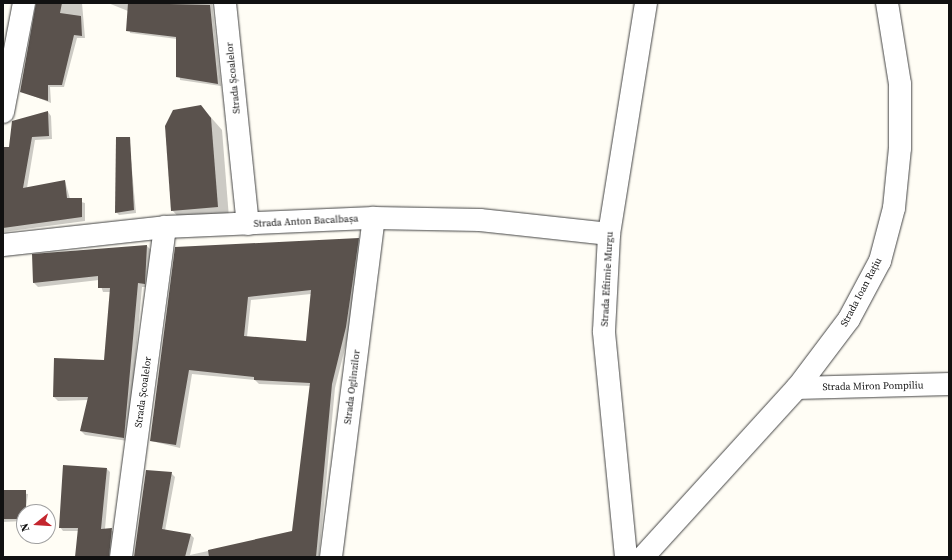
<!DOCTYPE html>
<meta charset="utf-8">
<style>
body{margin:0}
#map{position:relative;width:952px;height:560px;overflow:hidden;background:#fffdf5;font-family:"Source Serif 4",serif}
div>[style]{position:absolute}
[style*='--x']{left:calc(var(--x)*1px);top:calc(var(--y)*1px);width:calc(var(--w)*1px);rotate:calc(var(--a)*1deg)}
.shadow>*{inset:0;background:#0003}
.building>*{inset:0;background:#5a524d;transform-origin:0 0}
.roads{filter:drop-shadow(0 0 1px #444) drop-shadow(0 0 1px #444)}
.street>*{height:22px;margin:-11px;padding:0 11px;transform-origin:11px;border-radius:11px;background:#fff}
span{translate:-50% -50%;white-space:nowrap;text-align:center;line-height:1.15;-webkit-text-stroke:4px #fff;paint-order:stroke}
.street-label{font-size:10px;color:#111}
.frame{position:absolute;inset:0;border:4px solid #111;pointer-events:none}
.north{position:absolute;left:16px;top:504px;width:40px;height:40px;box-sizing:border-box;background:#fff;border:1px solid #a0a0a0;border-radius:50%;rotate:253deg;font-size:11px;font-weight:700;line-height:16px;text-align:center;color:#111}
.north::after{content:'';display:block;margin:auto;width:14px;height:18px;background:#c4262e;clip-path:polygon(50% 0,100% 100%,50% 72%,0 100%)}
</style>
<div id="map">
<div class="shadow">
<i style="clip-path:polygon(36px 3px,82px 3px,85px 38px,77px 38px,64px 87px,50px 87px,51px 103px,21px 91px)"></i>
<i style="clip-path:polygon(108px 3px,212px 3px,221px 86px,180px 80px,177px 39px,130px 33px,128px 11px)"></i>
<i style="clip-path:polygon(201px 106px,222px 130px,229px 218px,183px 222px,172px 210px)"></i>
<i style="clip-path:polygon(48px 112px,51px 116px,52px 139px,35px 140px,27px 188px,65px 181px,70px 199px,85px 203px,85px 221px,3px 232px,3px 148px,10px 148px)"></i>
<i style="clip-path:polygon(129px 138px,136px 213px,119px 215px,116px 212px)"></i>
<i style="clip-path:polygon(evenodd,358px 239px,362px 242px,349px 332px,335px 388px,319px 557px,135px 557px,171px 473px,175px 477px,165px 531px,191px 535px,194px 538px,190px 555px,293px 532px,311px 386px,259px 384px,255px 380px,192px 374px,180px 448px,151px 441px,176px 248px,358px 239px,311px 294px,307px 342px,247px 337px,251px 300px,311px 294px)"></i>
<i style="clip-path:polygon(147px 246px,151px 250px,148px 287px,142px 287px,128px 441px,85px 435px,81px 431px,88px 400px,58px 401px,54px 397px,105px 361px,111px 292px,103px 292px,99px 280px,38px 287px,34px 283px,33px 255px)"></i>
<i style="clip-path:polygon(107px 469px,110px 472px,105px 529px,115px 532px,113px 557px,76px 557px,79px 531px,63px 531px,60px 527px)"></i>
<i style="clip-path:polygon(3px 491px,28px 494px,24px 521px,3px 522px)"></i>
</div>
<div class="building">
<i style="clip-path:polygon(36px 3px,62px 3px,60px 13px,81px 16px,82px 36px,74px 35px,62px 85px,48px 85px,48px 101px,20px 92px)"></i>
<i style="clip-path:polygon(128px 3px,210px 5px,218px 84px,176px 77px,176px 37px,126px 31px)"></i>
<i style="clip-path:polygon(201px 105px,211px 118px,218px 207px,171px 211px,165px 126px,173px 110px)"></i>
<i style="clip-path:polygon(48px 111px,49px 136px,32px 137px,23px 188px,65px 180px,67px 198px,82px 198px,82px 217px,3px 228px,3px 147px,9px 147px,12px 121px)"></i>
<i style="clip-path:polygon(116px 137px,130px 137px,134px 210px,115px 213px)"></i>
<i style="clip-path:polygon(evenodd,359px 238px,346px 327px,332px 384px,316px 557px,209px 557px,208px 550px,292px 531px,310px 383px,254px 380px,254px 377px,189px 370px,176px 445px,150px 441px,175px 247px,359px 238px,311px 290px,306px 341px,244px 336px,248px 297px,311px 290px)"></i>
<i style="clip-path:polygon(147px 245px,145px 284px,138px 283px,124px 438px,80px 431px,88px 397px,53px 397px,54px 358px,104px 360px,110px 288px,98px 288px,98px 276px,33px 283px,32px 254px)"></i>
<i style="clip-path:polygon(63px 465px,107px 468px,101px 529px,112px 528px,109px 557px,75px 557px,78px 528px,59px 528px)"></i>
<i style="clip-path:polygon(146px 470px,172px 472px,162px 529px,191px 534px,185px 557px,134px 557px)"></i>
<i style="left:3px;top:490px;width:23px;height:29px"></i>
</div>
<div class="roads">
<div class="street">
<i style="--x:225;--y:3;--w:222;--a:84.1"></i>
<i style="--x:3;--y:112;--w:111;--a:-79.1"></i>
<i style="--x:3;--y:245;--w:163;--a:-6.3"></i>
<i style="--x:165;--y:227;--w:209;--a:-2.5"></i>
<i style="--x:374;--y:218;--w:106;--a:1.1"></i>
<i style="--x:480;--y:220;--w:130;--a:6.2"></i>
<i style="--x:797;--y:388;--w:152;--a:-1.5"></i>
<i style="--x:121;--y:557;--w:333;--a:-82.4"></i>
<i style="--x:331;--y:557;--w:342;--a:-82.8"></i>
<i style="--x:626;--y:557;--w:227;--a:-95.6"></i>
<i style="--x:604;--y:331;--w:97;--a:-87"></i>
<i style="--x:609;--y:234;--w:234;--a:-80.9"></i>
<i style="--x:643;--y:557;--w:229;--a:-47.7"></i>
<i style="--x:797;--y:388;--w:86;--a:-53"></i>
<i style="--x:849;--y:319;--w:66;--a:-61.9"></i>
<i style="--x:880;--y:261;--w:55;--a:-75.2"></i>
<i style="--x:894;--y:208;--w:60;--a:-84.3"></i>
<i style="--x:900;--y:148;--w:64;--a:-90"></i>
<i style="--x:900;--y:84;--w:82;--a:-99.1"></i>
</div>
</div>
<div class="street-label">
<span style="left:233px;top:78px;rotate:-96deg">Strada Școalelor</span>
<span style="left:306px;top:221px;rotate:-3deg">Strada Anton Bacalbașa</span>
<span style="left:607px;top:279px;rotate:-87deg">Strada Eftimie Murgu</span>
<span style="left:861px;top:292px;rotate:-62deg">Strada Ioan Rațiu</span>
<span style="left:873px;top:386px;rotate:-1deg">Strada Miron Pompiliu</span>
<span style="left:352px;top:387px;rotate:-83deg">Strada Oglinzilor</span>
<span style="left:143px;top:392px;rotate:-82deg">Strada Școalelor</span>
</div>
<div class="frame"></div>
<div class="north">N</div>
</div>
